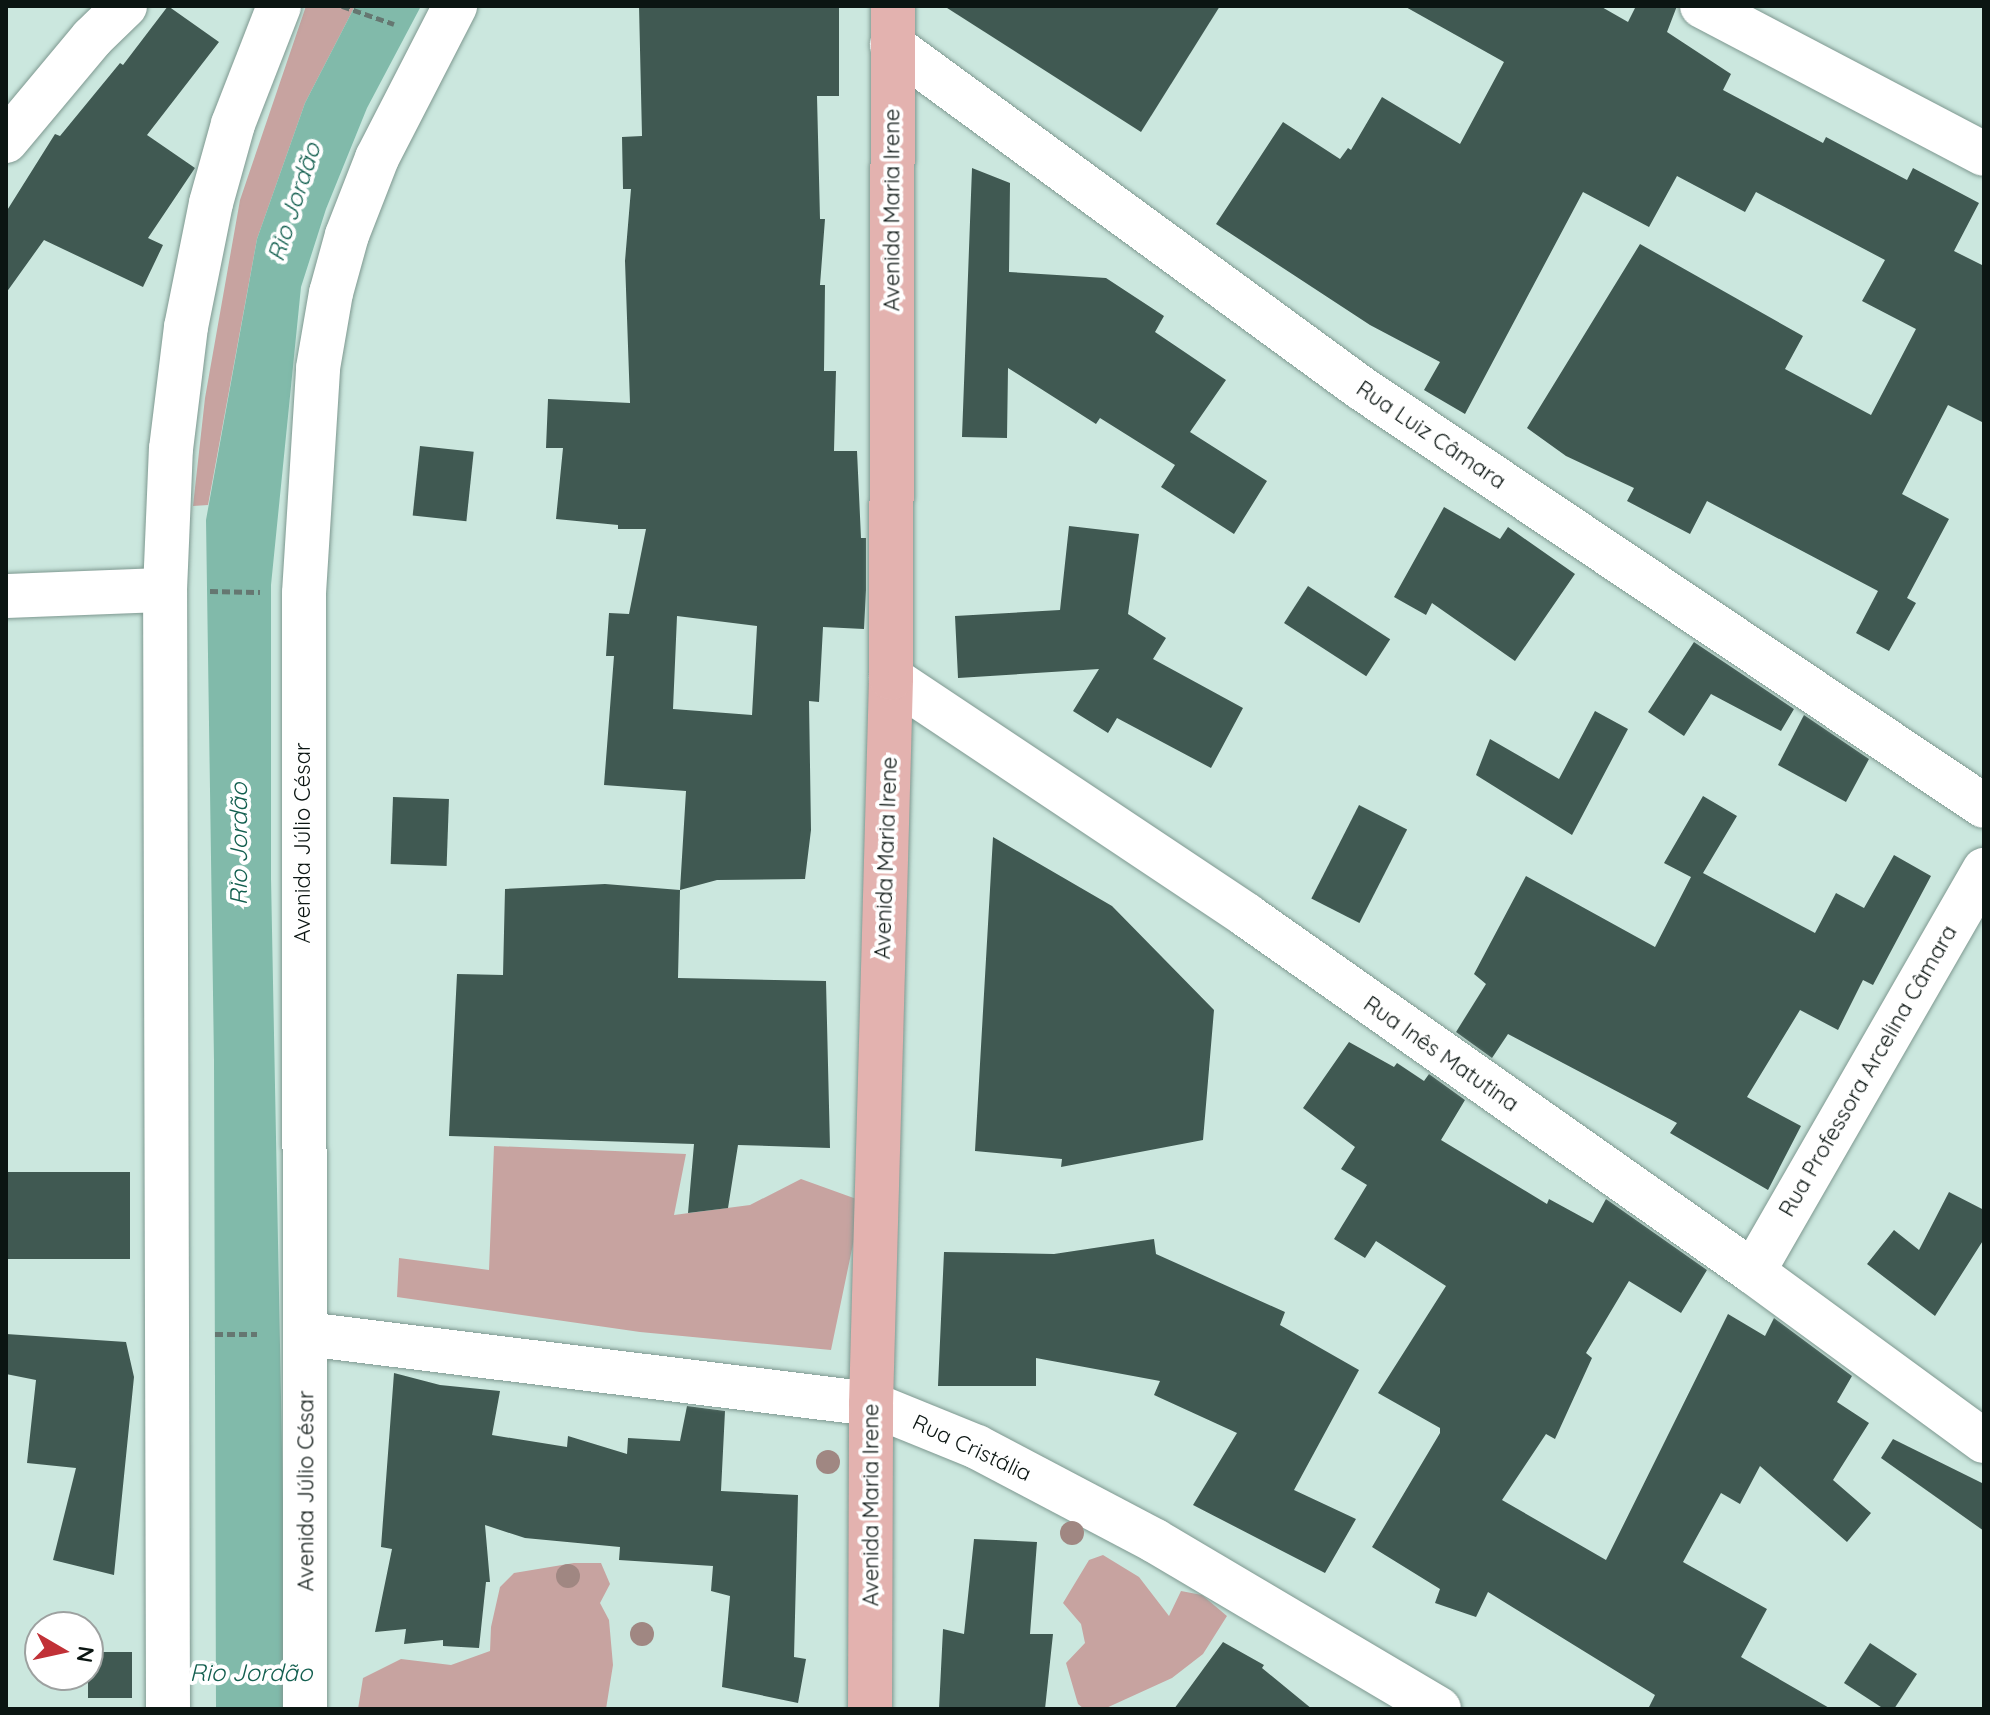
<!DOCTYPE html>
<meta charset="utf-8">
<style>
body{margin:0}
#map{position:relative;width:1990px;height:1715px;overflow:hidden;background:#cbe7de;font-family:Quicksand,sans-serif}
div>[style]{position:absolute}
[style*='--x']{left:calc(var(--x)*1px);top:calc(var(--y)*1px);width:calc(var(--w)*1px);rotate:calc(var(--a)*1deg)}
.green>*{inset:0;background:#c7a3a0}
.water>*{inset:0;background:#81baaa}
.building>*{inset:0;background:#405952;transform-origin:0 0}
.path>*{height:5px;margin-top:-2.5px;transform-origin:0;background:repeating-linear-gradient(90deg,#657771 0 8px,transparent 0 12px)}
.roads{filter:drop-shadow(0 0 2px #7e9890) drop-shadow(0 0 2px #7e9890)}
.minor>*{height:44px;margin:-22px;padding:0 22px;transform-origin:22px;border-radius:22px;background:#fff}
.major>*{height:44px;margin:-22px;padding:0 22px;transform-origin:22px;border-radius:22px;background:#e3b2af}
.trees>*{width:24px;height:24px;margin:-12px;border-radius:50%;background:#a08782}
span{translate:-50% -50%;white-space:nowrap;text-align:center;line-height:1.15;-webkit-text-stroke:8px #fff;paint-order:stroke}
.street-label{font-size:22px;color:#0b1512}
.water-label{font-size:24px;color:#135f4f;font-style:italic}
.frame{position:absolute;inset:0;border:8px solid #0b1512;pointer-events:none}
.north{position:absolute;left:24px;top:1611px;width:80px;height:80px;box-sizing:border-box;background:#fff;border:2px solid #9da1a0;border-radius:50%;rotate:99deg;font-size:22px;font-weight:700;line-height:32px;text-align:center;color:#0b1512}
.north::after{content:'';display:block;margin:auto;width:28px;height:36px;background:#c13137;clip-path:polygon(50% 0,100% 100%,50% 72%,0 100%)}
</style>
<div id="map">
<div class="green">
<i style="clip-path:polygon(306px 6px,355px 6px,305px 103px,257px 239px,208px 505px,193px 506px,205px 398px,240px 200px)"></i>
<i style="clip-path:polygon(494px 1146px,686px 1154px,674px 1215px,750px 1205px,801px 1179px,862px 1201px,831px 1350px,640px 1332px,397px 1297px,399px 1258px,489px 1270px)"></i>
<i style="clip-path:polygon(1103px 1555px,1139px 1577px,1169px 1616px,1181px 1591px,1202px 1595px,1227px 1616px,1203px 1654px,1172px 1678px,1104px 1709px,1084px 1709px,1078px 1704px,1066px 1663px,1085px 1643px,1081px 1624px,1063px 1603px,1089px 1560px)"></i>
<i style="clip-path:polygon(574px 1563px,601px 1563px,610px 1584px,600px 1603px,609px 1620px,613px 1665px,606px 1709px,358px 1709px,363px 1678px,401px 1659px,451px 1665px,490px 1651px,491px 1627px,500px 1587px,514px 1573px)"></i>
</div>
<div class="water">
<i style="clip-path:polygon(355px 6px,421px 6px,367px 108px,326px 209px,301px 287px,271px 585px,271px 878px,287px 1709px,216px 1709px,214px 1061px,206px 520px,257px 239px,305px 103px)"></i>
</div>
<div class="building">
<i style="clip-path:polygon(168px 6px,219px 42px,147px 135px,195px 168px,148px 238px,163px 245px,143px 287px,44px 240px,6px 293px,6px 212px,55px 134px,60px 136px,120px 63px,123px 65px)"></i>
<i style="clip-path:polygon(evenodd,639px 6px,839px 6px,839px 96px,817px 96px,820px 219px,825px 219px,820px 285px,825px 285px,824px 371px,836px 371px,834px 451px,857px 451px,861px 538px,866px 538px,866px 590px,864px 629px,823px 627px,819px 702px,809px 701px,811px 830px,805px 879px,717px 880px,680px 890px,686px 791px,604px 785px,614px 656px,606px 656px,609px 613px,629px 614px,646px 529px,618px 529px,618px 525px,556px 519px,563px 448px,546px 448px,548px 399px,630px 403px,625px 261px,631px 189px,623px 189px,622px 137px,642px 136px,639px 6px,677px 616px,757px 626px,752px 715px,673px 709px,677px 616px)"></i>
<i style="clip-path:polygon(944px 6px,1220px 6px,1141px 132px)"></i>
<i style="clip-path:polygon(1404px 6px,1600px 6px,1628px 22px,1636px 6px,1677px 6px,1667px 32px,1731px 74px,1723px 90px,1823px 143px,1826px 137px,1907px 180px,1913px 168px,1979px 203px,1954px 251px,1984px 266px,1984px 423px,1948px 405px,1902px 494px,1949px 519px,1907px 598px,1916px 603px,1889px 651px,1856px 633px,1878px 591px,1707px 501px,1690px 534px,1627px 501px,1634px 488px,1566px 456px,1527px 428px,1640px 244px,1803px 336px,1785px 369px,1871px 415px,1916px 329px,1862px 301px,1885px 260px,1756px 192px,1745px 212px,1677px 176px,1649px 227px,1583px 192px,1465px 414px,1424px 390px,1440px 362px,1370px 325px,1216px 224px,1283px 122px,1340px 159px,1348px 148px,1351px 150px,1382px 97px,1460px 144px,1504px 62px)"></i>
<i style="clip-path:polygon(972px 168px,1010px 183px,1009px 272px,1106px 278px,1164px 316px,1155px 332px,1226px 380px,1190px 432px,1267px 481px,1234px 534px,1161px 487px,1175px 465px,1100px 418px,1096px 424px,1008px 368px,1007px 438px,962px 437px)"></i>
<i style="left:420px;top:446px;width:54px;height:70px;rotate:6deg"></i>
<i style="clip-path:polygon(1444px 507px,1500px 539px,1508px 527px,1575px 574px,1515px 661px,1432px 603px,1426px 615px,1394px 597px)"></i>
<i style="clip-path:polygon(1069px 526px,1139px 534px,1128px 614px,1166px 638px,1153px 659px,1243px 708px,1211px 768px,1117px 718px,1108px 733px,1073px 711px,1099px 669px,958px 678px,955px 616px,1060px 610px)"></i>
<i style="left:1308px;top:586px;width:98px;height:44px;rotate:33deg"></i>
<i style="clip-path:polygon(1694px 642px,1794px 709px,1781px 731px,1711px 694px,1684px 736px,1648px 712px)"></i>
<i style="clip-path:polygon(1595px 711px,1628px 729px,1572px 835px,1476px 775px,1490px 739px,1559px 779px)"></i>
<i style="clip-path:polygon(1804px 715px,1869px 759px,1846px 802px,1778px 765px)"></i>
<i style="clip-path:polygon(1703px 796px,1737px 816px,1703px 873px,1815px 933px,1836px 893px,1864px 908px,1894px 855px,1931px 876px,1873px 985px,1863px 980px,1838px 1030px,1800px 1010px,1747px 1097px,1801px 1126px,1768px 1190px,1670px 1133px,1677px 1123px,1508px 1034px,1492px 1058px,1456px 1032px,1486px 984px,1474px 974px,1526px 876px,1655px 947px,1691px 877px,1664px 863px)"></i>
<i style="left:393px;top:797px;width:56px;height:67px;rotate:2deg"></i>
<i style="left:1359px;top:805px;width:54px;height:105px;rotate:27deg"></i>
<i style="clip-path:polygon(993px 837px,1112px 906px,1214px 1010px,1203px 1140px,1061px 1167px,1062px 1159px,975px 1151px)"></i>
<i style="clip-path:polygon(605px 884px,680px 890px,678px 978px,826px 981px,830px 1148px,738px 1145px,728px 1208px,688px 1213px,694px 1144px,449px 1136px,457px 974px,503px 975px,505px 889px)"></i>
<i style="clip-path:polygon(1349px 1042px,1394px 1067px,1397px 1063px,1424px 1081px,1429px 1074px,1465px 1100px,1441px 1140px,1547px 1204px,1549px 1199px,1593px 1223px,1606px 1199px,1707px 1270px,1681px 1313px,1629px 1281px,1586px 1353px,1592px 1358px,1555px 1439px,1546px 1434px,1502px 1500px,1606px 1560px,1728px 1314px,1765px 1336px,1774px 1318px,1852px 1376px,1837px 1402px,1869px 1423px,1833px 1480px,1871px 1513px,1847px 1542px,1760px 1466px,1740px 1504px,1721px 1493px,1683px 1562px,1767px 1609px,1741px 1657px,1831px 1709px,1648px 1709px,1655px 1695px,1488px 1592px,1476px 1617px,1435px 1603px,1440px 1589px,1372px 1547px,1440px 1433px,1440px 1428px,1378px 1393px,1446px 1286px,1376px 1241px,1365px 1258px,1334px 1239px,1367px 1185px,1341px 1169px,1355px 1147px,1303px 1108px)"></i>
<i style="left:6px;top:1172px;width:124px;height:87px"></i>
<i style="clip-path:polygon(1949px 1192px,1984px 1210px,1984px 1239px,1935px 1316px,1867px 1264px,1894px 1230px,1919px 1250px)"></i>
<i style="clip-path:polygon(1154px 1239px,1156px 1254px,1285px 1312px,1280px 1325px,1359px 1370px,1294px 1490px,1356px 1519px,1325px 1573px,1193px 1505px,1237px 1433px,1154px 1395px,1160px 1381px,1036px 1358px,1036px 1386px,938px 1386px,944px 1252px,1054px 1254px)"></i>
<i style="clip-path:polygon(6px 1334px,126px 1342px,134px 1377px,114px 1575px,53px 1560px,76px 1468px,27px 1463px,36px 1380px,6px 1374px)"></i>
<i style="clip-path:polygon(394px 1373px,440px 1385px,500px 1391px,492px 1435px,567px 1447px,568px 1436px,627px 1454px,628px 1438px,680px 1441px,687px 1406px,725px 1411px,721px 1491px,798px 1495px,794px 1657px,806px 1659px,798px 1703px,722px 1687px,730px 1596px,711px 1591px,713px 1566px,619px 1560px,620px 1547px,525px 1538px,485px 1525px,490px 1582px,486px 1582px,479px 1648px,443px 1646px,443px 1640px,404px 1644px,406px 1629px,375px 1632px,392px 1549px,381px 1547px)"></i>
<i style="clip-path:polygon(1893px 1439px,1984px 1484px,1984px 1531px,1881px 1458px)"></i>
<i style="clip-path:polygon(974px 1539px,1037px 1542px,1030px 1634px,1053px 1634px,1045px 1709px,939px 1709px,943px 1629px,964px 1634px)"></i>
<i style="clip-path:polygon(1223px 1642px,1264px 1665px,1262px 1668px,1312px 1709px,1174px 1709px)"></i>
<i style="clip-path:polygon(1870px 1643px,1917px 1674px,1894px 1709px,1884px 1709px,1844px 1683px)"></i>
<i style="left:88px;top:1652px;width:44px;height:46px"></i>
</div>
<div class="path">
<i style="--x:342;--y:6;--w:55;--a:19.1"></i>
<i style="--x:210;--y:591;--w:50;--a:1.1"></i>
<i style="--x:215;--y:1334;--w:42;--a:0"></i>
</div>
<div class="roads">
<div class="minor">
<i style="--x:1702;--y:6;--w:318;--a:27.7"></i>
<i style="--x:892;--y:45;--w:581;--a:36.18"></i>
<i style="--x:1361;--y:388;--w:750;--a:33.86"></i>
<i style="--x:6;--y:141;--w:134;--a:-50.1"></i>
<i style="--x:92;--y:38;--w:46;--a:-44.1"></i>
<i style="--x:6;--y:596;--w:159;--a:-2.2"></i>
<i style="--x:891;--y:678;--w:427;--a:33.7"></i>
<i style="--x:1246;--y:915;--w:620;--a:35.15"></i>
<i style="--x:1753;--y:1272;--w:286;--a:36.2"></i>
<i style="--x:1753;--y:1272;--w:464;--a:-60.1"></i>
<i style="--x:306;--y:1334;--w:569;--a:7.06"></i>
<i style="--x:871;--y:1404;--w:114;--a:22.1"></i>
<i style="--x:977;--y:1447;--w:201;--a:27.8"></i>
<i style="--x:1155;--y:1541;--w:330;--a:30.6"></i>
<i style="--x:168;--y:1709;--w:1119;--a:-90.15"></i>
<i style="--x:165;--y:590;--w:141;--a:-87.6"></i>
<i style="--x:171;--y:449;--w:123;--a:-83"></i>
<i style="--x:186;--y:327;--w:126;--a:-78.6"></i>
<i style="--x:211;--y:203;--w:82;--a:-74.4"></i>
<i style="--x:233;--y:124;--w:127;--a:-68.7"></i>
<i style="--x:305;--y:1709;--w:1116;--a:-90.05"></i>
<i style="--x:304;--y:593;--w:225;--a:-86.4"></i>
<i style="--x:318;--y:368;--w:76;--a:-80.2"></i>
<i style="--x:331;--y:293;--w:60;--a:-74.6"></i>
<i style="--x:347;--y:235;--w:83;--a:-68.7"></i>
<i style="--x:377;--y:158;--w:171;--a:-62.8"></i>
</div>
<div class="major">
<i style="--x:870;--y:1709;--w:305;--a:-89.8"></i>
<i style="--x:871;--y:1404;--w:726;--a:-88.42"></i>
<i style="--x:891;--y:678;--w:672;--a:-89.83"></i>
</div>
</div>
<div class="trees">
<i style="left:828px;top:1462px"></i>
<i style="left:1072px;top:1533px"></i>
<i style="left:568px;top:1576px"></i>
<i style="left:642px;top:1634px"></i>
</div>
<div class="street-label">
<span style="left:892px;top:210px;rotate:-90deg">Avenida Maria Irene</span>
<span style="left:1431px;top:435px;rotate:34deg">Rua Luiz Câmara</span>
<span style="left:303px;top:843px;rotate:-90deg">Avenida Júlio César</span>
<span style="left:886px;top:858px;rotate:-88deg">Avenida Maria Irene</span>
<span style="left:1441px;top:1054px;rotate:35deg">Rua Inês Matutina</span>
<span style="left:1868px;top:1071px;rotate:-60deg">Rua Professora Arcelina Câmara</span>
<span style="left:972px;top:1448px;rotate:25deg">Rua Cristália</span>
<span style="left:306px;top:1491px;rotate:-90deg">Avenida Júlio César</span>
<span style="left:871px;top:1505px;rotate:-90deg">Avenida Maria Irene</span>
</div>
<div class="water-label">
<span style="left:294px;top:202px;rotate:-72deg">Rio Jordão</span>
<span style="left:239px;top:844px;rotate:-90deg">Rio Jordão</span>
<span style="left:251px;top:1673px">Rio Jordão</span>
</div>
<div class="frame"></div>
<div class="north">N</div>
</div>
